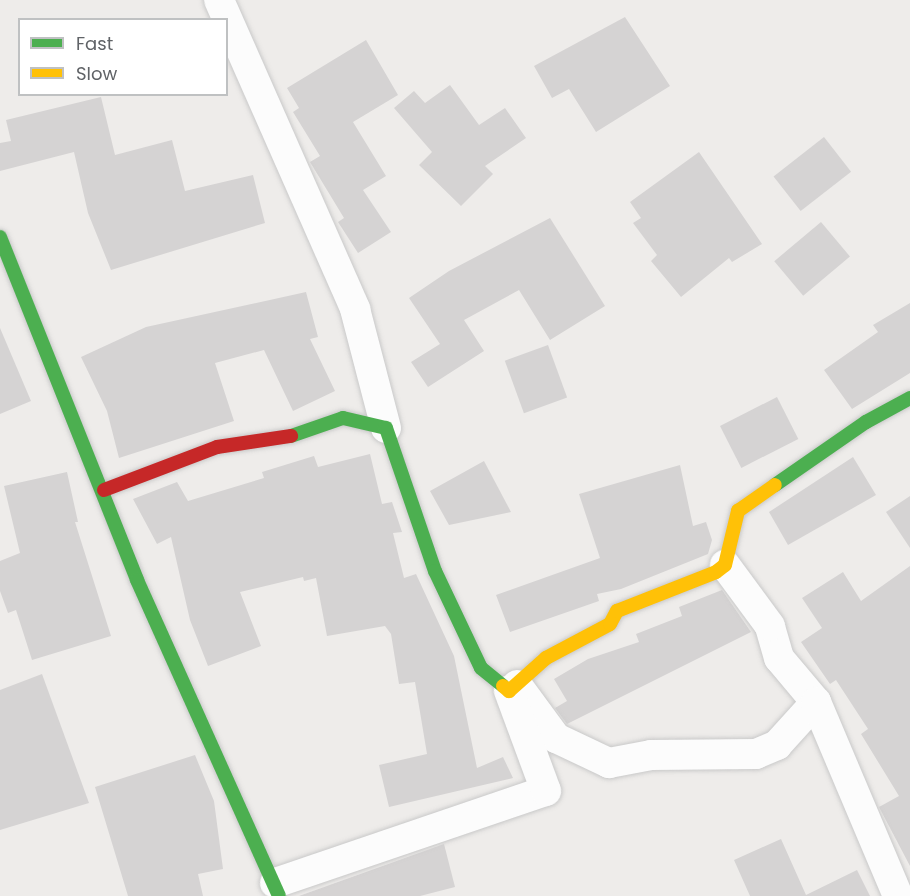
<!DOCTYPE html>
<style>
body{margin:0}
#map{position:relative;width:910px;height:896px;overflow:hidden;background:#eeecea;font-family:Poppins,sans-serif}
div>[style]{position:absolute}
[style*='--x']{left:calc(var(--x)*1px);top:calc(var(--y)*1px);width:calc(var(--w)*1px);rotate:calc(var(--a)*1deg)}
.building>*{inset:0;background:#d5d3d3;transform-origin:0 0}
.roads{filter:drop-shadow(0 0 2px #c9c9c9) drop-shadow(0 0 2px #c9c9c9)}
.street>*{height:30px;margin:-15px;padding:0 15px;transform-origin:15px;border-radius:15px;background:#fcfcfc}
.fast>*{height:14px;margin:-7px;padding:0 7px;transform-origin:7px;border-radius:7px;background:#4caf50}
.slow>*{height:14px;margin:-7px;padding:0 7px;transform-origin:7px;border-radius:7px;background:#ffc107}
.jam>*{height:14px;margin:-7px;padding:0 7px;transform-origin:7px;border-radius:7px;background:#c62828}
span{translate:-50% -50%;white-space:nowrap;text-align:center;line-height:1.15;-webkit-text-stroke:5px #fff;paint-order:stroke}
.legend{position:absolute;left:18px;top:18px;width:210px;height:78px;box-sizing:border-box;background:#fff;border:2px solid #bfc1c2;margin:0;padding:8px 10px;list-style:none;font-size:18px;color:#606367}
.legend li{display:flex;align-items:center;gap:12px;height:30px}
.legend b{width:30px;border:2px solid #bfc1c2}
</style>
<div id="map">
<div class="building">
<i style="clip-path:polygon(625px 17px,670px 86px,596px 132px,569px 89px,552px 98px,534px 66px)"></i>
<i style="clip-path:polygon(366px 40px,398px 95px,353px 122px,386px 176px,363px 190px,391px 232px,358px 253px,338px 222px,344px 218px,310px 162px,320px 156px,293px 112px,299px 108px,287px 88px)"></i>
<i style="clip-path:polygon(450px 85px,479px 125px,505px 108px,526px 138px,485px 166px,493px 174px,461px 206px,419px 165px,432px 152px,394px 108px,414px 91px,425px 103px)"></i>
<i style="clip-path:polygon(101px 97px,115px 155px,172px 140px,185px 191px,253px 175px,265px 223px,111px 270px,88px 213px,74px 152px,0 171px,0 143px,11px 141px,6px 120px)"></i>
<i style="left:824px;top:137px;width:44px;height:64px;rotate:52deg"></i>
<i style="clip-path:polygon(699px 152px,762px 244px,732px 262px,729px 258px,681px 297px,651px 261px,657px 255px,633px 223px,641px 218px,630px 202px)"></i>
<i style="clip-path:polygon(550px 218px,605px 306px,550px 340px,519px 290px,464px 320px,484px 351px,428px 387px,411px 362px,440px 344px,409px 298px,449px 271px)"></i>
<i style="left:821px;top:222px;width:45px;height:61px;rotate:50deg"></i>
<i style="clip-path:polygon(306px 292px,318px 337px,310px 339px,335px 391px,293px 411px,264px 350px,215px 363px,234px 421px,119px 458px,107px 411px,81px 357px,146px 327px)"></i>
<i style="clip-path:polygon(910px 303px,910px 373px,852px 409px,824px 370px,878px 332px,873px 325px)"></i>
<i style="clip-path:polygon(0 328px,31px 401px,0 414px)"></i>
<i style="left:548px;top:345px;width:56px;height:46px;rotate:70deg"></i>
<i style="left:777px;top:397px;width:47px;height:64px;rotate:63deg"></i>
<i style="clip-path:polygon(370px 454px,382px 504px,392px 502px,402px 532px,393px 533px,404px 578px,416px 574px,454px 656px,477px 768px,503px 757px,513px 778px,389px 807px,379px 765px,427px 754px,415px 682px,399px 684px,391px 634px,385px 626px,327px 636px,316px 578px,304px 581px,303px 577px,240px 592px,261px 646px,208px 666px,190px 620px,171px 537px,157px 544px,133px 499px,177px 482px,188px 501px,264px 478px,262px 472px,314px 456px,318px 467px)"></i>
<i style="clip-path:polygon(853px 457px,876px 495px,788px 545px,769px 512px)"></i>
<i style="clip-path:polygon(484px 461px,511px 512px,449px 525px,430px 491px)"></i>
<i style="clip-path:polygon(680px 465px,693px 526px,706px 522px,712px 540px,708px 554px,621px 589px,597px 594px,599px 601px,510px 632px,496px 595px,600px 558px,579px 494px)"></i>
<i style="clip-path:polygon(67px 472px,78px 522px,75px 522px,111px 636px,32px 660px,16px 610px,8px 613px,0 591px,0 561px,20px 553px,4px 486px)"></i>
<i style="clip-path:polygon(910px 496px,910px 548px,886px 512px)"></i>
<i style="clip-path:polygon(910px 566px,910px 866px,879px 807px,899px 796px,861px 734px,868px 729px,836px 680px,830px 684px,801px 642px,822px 628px,802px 598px,843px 572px,861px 601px)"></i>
<i style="clip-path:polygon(722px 590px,751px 632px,567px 724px,555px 708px,567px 701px,554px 679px,588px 659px,639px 642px,636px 634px,682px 616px,679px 607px)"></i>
<i style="clip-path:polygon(42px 674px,89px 803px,0 830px,0 690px)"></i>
<i style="clip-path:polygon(195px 755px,214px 801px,223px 869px,198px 874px,203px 896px,128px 896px,95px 787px)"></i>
<i style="clip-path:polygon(781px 839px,806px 895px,857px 870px,870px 896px,750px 896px,734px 860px)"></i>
<i style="clip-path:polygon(444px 844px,455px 887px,420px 896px,299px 896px)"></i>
</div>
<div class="roads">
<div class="street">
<i style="--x:219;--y:0;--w:338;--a:66.2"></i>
<i style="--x:355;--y:309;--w:123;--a:75.4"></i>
<i style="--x:517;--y:685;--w:66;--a:53.7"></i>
<i style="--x:556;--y:738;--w:59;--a:25.3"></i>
<i style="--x:609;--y:763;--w:43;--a:-10.8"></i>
<i style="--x:651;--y:755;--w:105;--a:-0.5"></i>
<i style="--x:756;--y:754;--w:23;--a:-23"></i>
<i style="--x:777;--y:745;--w:58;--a:-47.8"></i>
<i style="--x:816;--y:702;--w:57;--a:-130.1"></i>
<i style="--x:779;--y:658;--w:33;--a:-106"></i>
<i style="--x:770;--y:626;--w:76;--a:-126.4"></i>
<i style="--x:816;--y:702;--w:211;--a:67.1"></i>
<i style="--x:275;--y:883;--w:286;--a:-18.8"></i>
<i style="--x:546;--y:791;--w:107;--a:-110.3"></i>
</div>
<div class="fast">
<i style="--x:0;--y:237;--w:369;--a:68.2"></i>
<i style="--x:137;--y:580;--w:346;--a:65.8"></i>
<i style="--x:291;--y:436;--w:55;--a:-19.1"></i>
<i style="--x:343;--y:418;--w:44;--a:13.1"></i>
<i style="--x:386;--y:428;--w:151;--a:71.1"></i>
<i style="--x:435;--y:571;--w:107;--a:64.6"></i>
<i style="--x:481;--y:668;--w:28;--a:39"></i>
<i style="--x:775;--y:485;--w:111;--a:-34.7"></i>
<i style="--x:866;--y:422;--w:50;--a:-28.6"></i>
</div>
<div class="slow">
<i style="--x:503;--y:686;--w:8;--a:40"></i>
<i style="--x:509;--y:691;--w:50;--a:-41.7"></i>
<i style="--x:546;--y:658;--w:72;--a:-28"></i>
<i style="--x:610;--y:624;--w:15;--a:-62"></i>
<i style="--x:617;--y:611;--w:106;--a:-21.5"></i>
<i style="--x:716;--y:572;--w:11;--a:-38"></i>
<i style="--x:725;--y:565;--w:56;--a:-76.5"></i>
<i style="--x:738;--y:511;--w:45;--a:-35.1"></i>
</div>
<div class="jam">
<i style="--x:104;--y:490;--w:121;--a:-20.8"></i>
<i style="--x:217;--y:447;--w:75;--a:-8.5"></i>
</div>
</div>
<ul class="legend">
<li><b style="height:8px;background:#4caf50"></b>Fast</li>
<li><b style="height:8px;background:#ffc107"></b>Slow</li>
</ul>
</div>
